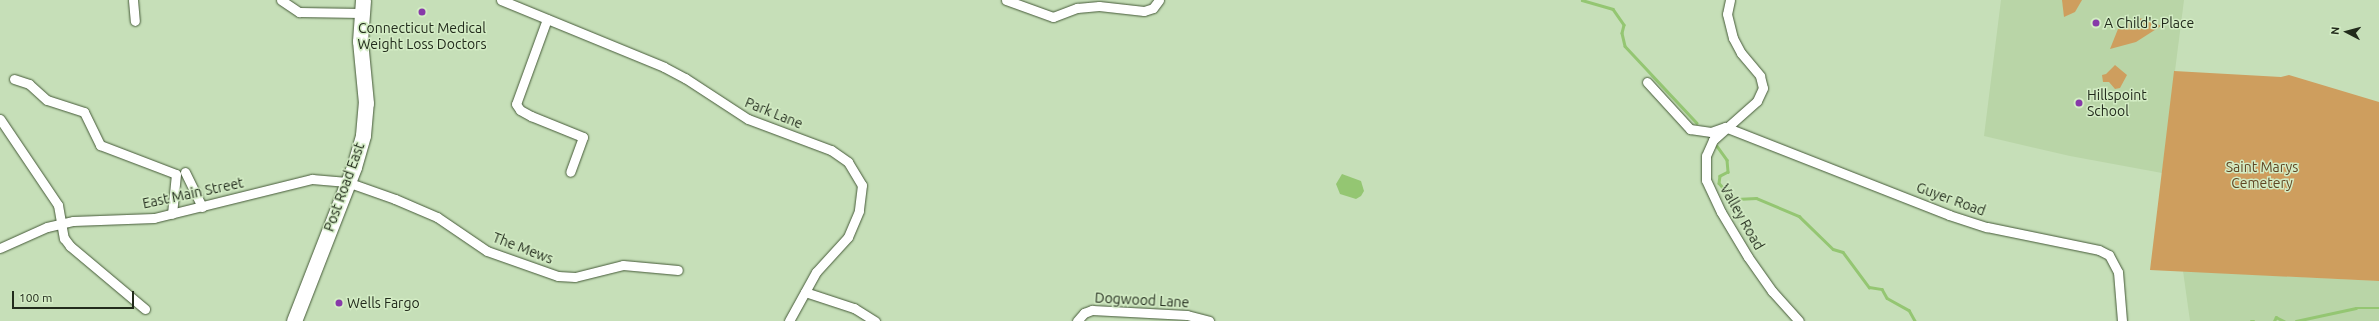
<!DOCTYPE html>
<style>
body{margin:0}
#map{position:relative;width:2379px;height:321px;overflow:hidden;background:#c6dfb8;font-family:Ubuntu,sans-serif}
div>[style]{position:absolute}
[style*='--x']{left:calc(var(--x)*1px);top:calc(var(--y)*1px);width:calc(var(--w)*1px);rotate:calc(var(--a)*1deg)}
.built>*{inset:0;background:#b9d5a7}
.green>*{inset:0;background:#ce9e5e}
.water>*{inset:0;background:#94c672}
.stream>*{height:2.5px;margin:-1.25px;padding:0 1.25px;transform-origin:1.25px;border-radius:1.25px;background:#94c672}
.roads{filter:drop-shadow(0 0 1px #455a38) drop-shadow(0 0 1px #455a38)}
.street>*{height:9px;margin:-4.5px;padding:0 4.5px;transform-origin:4.5px;border-radius:4.5px;background:#fff}
.primary>*{height:15px;margin:-7.5px;padding:0 7.5px;transform-origin:7.5px;border-radius:7.5px;background:#fff}
.dots>*{width:11px;height:11px;translate:-50% -50%;box-sizing:border-box;border:2px solid #d3ecc4;border-radius:50%}
span{translate:-50% -50%;white-space:nowrap;text-align:center;line-height:1.15;-webkit-text-stroke:3px #d3ecc4;paint-order:stroke}
.poi-label{font-size:14px;color:#222b1c}
.left{translate:0 -50%;text-align:left}
.street-label{font-size:14px;color:#222b1c}
.park-label{font-size:14px;color:#604623}
.north{position:absolute;left:2327px;top:12px;width:40px;height:40px;-webkit-text-stroke:3px #d3ecc4;paint-order:stroke;rotate:276deg;font-size:11px;font-weight:700;line-height:16px;text-align:center;color:#222b1c}
.north::after{content:'';display:block;margin:auto;width:14px;height:18px;background:#222b1c;clip-path:polygon(50% 0,100% 100%,50% 72%,0 100%)}
.scale{position:absolute;left:12px;top:291px;width:122px;height:18px;box-sizing:border-box;border:2px solid #222b1c;border-top:0;padding-left:5px;font-size:12px;line-height:14px;white-space:nowrap;color:#222b1c;-webkit-text-stroke:3px #d3ecc4;paint-order:stroke}
</style>
<div id="map">
<div class="built">
<i style="clip-path:polygon(2001px 0,2184px 0,2162px 173px,2070px 156px,1984px 136px)"></i>
<i style="clip-path:polygon(2183px 271px,2379px 281px,2379px 321px,2190px 321px)"></i>
</div>
<div class="green">
<i style="clip-path:polygon(2062px 0,2082px 0,2075px 12px,2064px 17px)"></i>
<i style="clip-path:polygon(2137px 18px,2150px 20px,2161px 26px,2136px 42px,2110px 49px,2118px 29px)"></i>
<i style="clip-path:polygon(2115px 65px,2127px 75px,2120px 88px,2115px 89px,2109px 82px,2103px 82px,2102px 75px,2106px 74px)"></i>
<i style="clip-path:polygon(2174px 71px,2281px 77px,2289px 75px,2379px 102px,2379px 281px,2150px 270px)"></i>
</div>
<div class="water">
<i style="clip-path:polygon(1342px 174px,1361px 181px,1364px 191px,1361px 196px,1356px 199px,1340px 194px,1336px 184px)"></i>
</div>
<div class="stream">
<i style="--x:1582;--y:0;--w:32;--a:16"></i>
<i style="--x:1613;--y:9;--w:19;--a:55"></i>
<i style="--x:1624;--y:25;--w:8;--a:104"></i>
<i style="--x:1622;--y:33;--w:13;--a:77"></i>
<i style="--x:1625;--y:46;--w:105;--a:46.9"></i>
<i style="--x:1717;--y:146;--w:17;--a:54"></i>
<i style="--x:1727;--y:160;--w:12;--a:85"></i>
<i style="--x:1728;--y:172;--w:9;--a:153"></i>
<i style="--x:1720;--y:176;--w:7;--a:98"></i>
<i style="--x:1719;--y:183;--w:9;--a:49"></i>
<i style="--x:1725;--y:190;--w:14;--a:39"></i>
<i style="--x:1736;--y:199;--w:20;--a:-3"></i>
<i style="--x:1756;--y:198;--w:47;--a:22.7"></i>
<i style="--x:1799;--y:216;--w:47;--a:44.1"></i>
<i style="--x:1833;--y:249;--w:10;--a:17"></i>
<i style="--x:1843;--y:252;--w:44;--a:53.4"></i>
<i style="--x:1869;--y:287;--w:13;--a:9"></i>
<i style="--x:1882;--y:289;--w:10;--a:61"></i>
<i style="--x:1887;--y:298;--w:25;--a:29"></i>
<i style="--x:1909;--y:310;--w:13;--a:61"></i>
<i style="--x:2251;--y:321;--w:3;--a:0"></i>
<i style="--x:2274;--y:321;--w:4;--a:-63"></i>
<i style="--x:2276;--y:317;--w:9;--a:27"></i>
<i style="--x:2296;--y:321;--w:61;--a:-12.2"></i>
<i style="--x:2356;--y:308;--w:23;--a:0"></i>
</div>
<div class="roads">
<div class="street">
<i style="--x:133;--y:0;--w:21;--a:85"></i>
<i style="--x:281;--y:0;--w:22;--a:34"></i>
<i style="--x:299;--y:12;--w:62;--a:0.9"></i>
<i style="--x:501;--y:0;--w:176;--a:22.3"></i>
<i style="--x:664;--y:67;--w:24;--a:28"></i>
<i style="--x:685;--y:78;--w:75;--a:33.1"></i>
<i style="--x:748;--y:119;--w:89;--a:20.5"></i>
<i style="--x:831;--y:150;--w:21;--a:35"></i>
<i style="--x:848;--y:162;--w:27;--a:59"></i>
<i style="--x:862;--y:185;--w:26;--a:97"></i>
<i style="--x:859;--y:211;--w:28;--a:113"></i>
<i style="--x:848;--y:237;--w:47;--a:132.4"></i>
<i style="--x:816;--y:272;--w:56;--a:118.9"></i>
<i style="--x:1006;--y:0;--w:50;--a:19.9"></i>
<i style="--x:1053;--y:17;--w:26;--a:-21"></i>
<i style="--x:1077;--y:8;--w:22;--a:-5"></i>
<i style="--x:1099;--y:6;--w:45;--a:6.3"></i>
<i style="--x:1144;--y:11;--w:9;--a:-18"></i>
<i style="--x:1153;--y:8;--w:10;--a:-53"></i>
<i style="--x:1730;--y:0;--w:14;--a:102"></i>
<i style="--x:1727;--y:14;--w:25;--a:76"></i>
<i style="--x:1733;--y:38;--w:17;--a:62"></i>
<i style="--x:1741;--y:53;--w:30;--a:50"></i>
<i style="--x:1760;--y:76;--w:12;--a:76"></i>
<i style="--x:1763;--y:88;--w:14;--a:115"></i>
<i style="--x:1757;--y:101;--w:59;--a:138.4"></i>
<i style="--x:1713;--y:140;--w:17;--a:114"></i>
<i style="--x:1706;--y:156;--w:24;--a:90"></i>
<i style="--x:1706;--y:180;--w:35;--a:65"></i>
<i style="--x:1721;--y:212;--w:52;--a:59"></i>
<i style="--x:1748;--y:257;--w:42;--a:54.8"></i>
<i style="--x:1772;--y:291;--w:40;--a:48"></i>
<i style="--x:547;--y:19;--w:90;--a:110"></i>
<i style="--x:516;--y:104;--w:7;--a:56"></i>
<i style="--x:520;--y:110;--w:13;--a:29"></i>
<i style="--x:531;--y:116;--w:56;--a:22"></i>
<i style="--x:583;--y:137;--w:37;--a:110"></i>
<i style="--x:14;--y:79;--w:16;--a:18"></i>
<i style="--x:29;--y:84;--w:24;--a:42"></i>
<i style="--x:47;--y:100;--w:39;--a:18"></i>
<i style="--x:84;--y:112;--w:37;--a:64"></i>
<i style="--x:100;--y:145;--w:81;--a:20.9"></i>
<i style="--x:176;--y:174;--w:40;--a:95.7"></i>
<i style="--x:1647;--y:82;--w:64;--a:47.5"></i>
<i style="--x:1690;--y:129;--w:21;--a:8"></i>
<i style="--x:1711;--y:132;--w:15;--a:-20"></i>
<i style="--x:1725;--y:127;--w:241;--a:21.4"></i>
<i style="--x:1949;--y:215;--w:40;--a:18"></i>
<i style="--x:1987;--y:227;--w:114;--a:11.6"></i>
<i style="--x:2099;--y:250;--w:11;--a:27"></i>
<i style="--x:2109;--y:255;--w:19;--a:62"></i>
<i style="--x:2118;--y:272;--w:49;--a:85.3"></i>
<i style="--x:0;--y:119;--w:104;--a:56"></i>
<i style="--x:58;--y:205;--w:34;--a:80"></i>
<i style="--x:64;--y:238;--w:10;--a:53"></i>
<i style="--x:70;--y:246;--w:98;--a:40"></i>
<i style="--x:185;--y:172;--w:39;--a:64"></i>
<i style="--x:0;--y:248;--w:51;--a:-24.1"></i>
<i style="--x:47;--y:227;--w:27;--a:-13"></i>
<i style="--x:73;--y:221;--w:81;--a:-2.1"></i>
<i style="--x:154;--y:218;--w:163;--a:-13.9"></i>
<i style="--x:312;--y:179;--w:35;--a:5"></i>
<i style="--x:347;--y:182;--w:51;--a:19.5"></i>
<i style="--x:395;--y:199;--w:46;--a:23.2"></i>
<i style="--x:437;--y:217;--w:60;--a:34.2"></i>
<i style="--x:487;--y:251;--w:75;--a:19.4"></i>
<i style="--x:558;--y:276;--w:17;--a:3"></i>
<i style="--x:575;--y:277;--w:49;--a:-14"></i>
<i style="--x:623;--y:265;--w:55;--a:5.2"></i>
<i style="--x:805;--y:292;--w:52;--a:18.1"></i>
<i style="--x:854;--y:308;--w:25;--a:32"></i>
<i style="--x:1077;--y:321;--w:11;--a:-49"></i>
<i style="--x:1084;--y:313;--w:9;--a:-21"></i>
<i style="--x:1092;--y:310;--w:95;--a:3"></i>
<i style="--x:1187;--y:315;--w:23;--a:15"></i>
</div>
<div class="primary">
<i style="--x:294;--y:321;--w:165;--a:-68.7"></i>
<i style="--x:354;--y:167;--w:33;--a:-74"></i>
<i style="--x:363;--y:135;--w:32;--a:-85"></i>
<i style="--x:366;--y:103;--w:62;--a:-95.5"></i>
<i style="--x:360;--y:41;--w:41;--a:-85.8"></i>
</div>
</div>
<div class="dots">
<i style="left:422px;top:12px;background:#8739a9"></i>
<i style="left:2096px;top:23px;background:#8739a9"></i>
<i style="left:2079px;top:103px;background:#8739a9"></i>
<i style="left:339px;top:303px;background:#8739a9"></i>
</div>
<div class="poi-label">
<span class="left" style="left:2104px;top:23px">A Child's Place</span>
<span style="left:422px;top:36px">Connecticut Medical<br>Weight Loss Doctors</span>
<span class="left" style="left:2087px;top:103px">Hillspoint<br>School</span>
<span class="left" style="left:347px;top:303px">Wells Fargo</span>
</div>
<div class="street-label">
<span style="left:774px;top:113px;rotate:22deg">Park Lane</span>
<span style="left:344px;top:187px;rotate:-70deg">Post Road East</span>
<span style="left:193px;top:193px;rotate:-12deg">East Main Street</span>
<span style="left:1951px;top:199px;rotate:20deg">Guyer Road</span>
<span style="left:1742px;top:217px;rotate:60deg">Valley Road</span>
<span style="left:523px;top:248px;rotate:21deg">The Mews</span>
<span style="left:1142px;top:300px;rotate:3deg">Dogwood Lane</span>
</div>
<div class="park-label">
<span style="left:2262px;top:175px">Saint Marys<br>Cemetery</span>
</div>
<div class="north">N</div>
<div class="scale">100 m</div>
</div>
